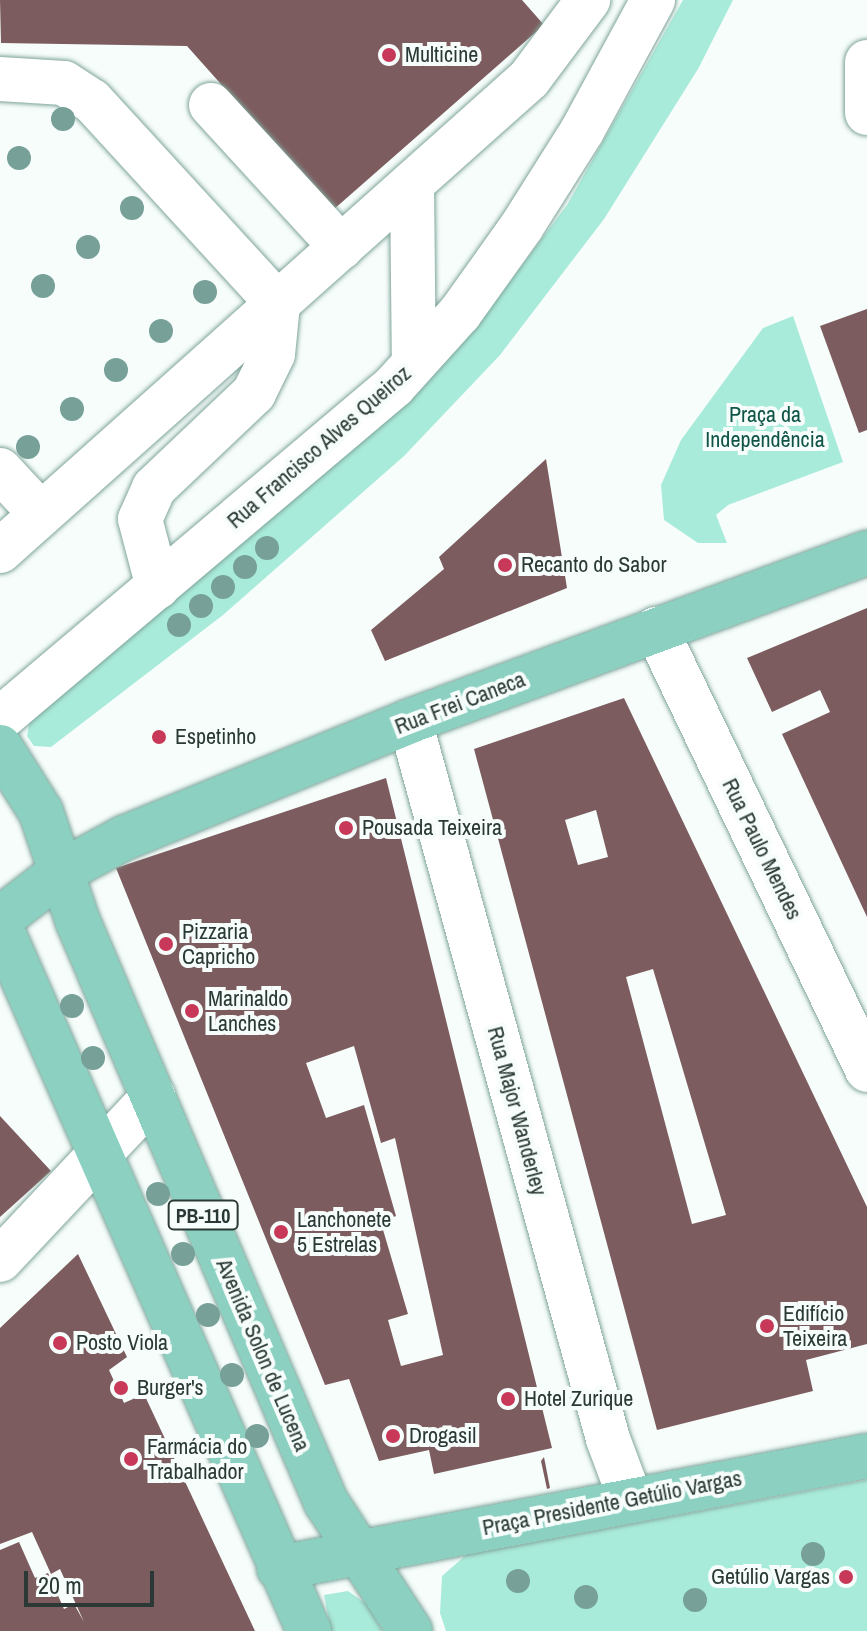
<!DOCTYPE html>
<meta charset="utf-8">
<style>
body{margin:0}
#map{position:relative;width:867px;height:1631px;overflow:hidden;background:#f6fdfb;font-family:"Archivo Narrow",sans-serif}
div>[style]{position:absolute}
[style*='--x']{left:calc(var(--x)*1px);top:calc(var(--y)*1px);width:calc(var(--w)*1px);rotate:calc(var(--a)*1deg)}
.green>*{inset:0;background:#a9ebda}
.building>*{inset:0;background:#7d5c5f}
.roads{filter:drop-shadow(0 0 2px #80a59b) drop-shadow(0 0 2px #80a59b)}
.minor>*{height:44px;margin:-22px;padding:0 22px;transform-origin:22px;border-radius:22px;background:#fff}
.major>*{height:44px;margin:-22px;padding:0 22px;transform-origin:22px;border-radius:22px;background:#8cd0c1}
.trees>*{width:24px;height:24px;margin:-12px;border-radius:50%;background:#77a098}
.dots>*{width:22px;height:22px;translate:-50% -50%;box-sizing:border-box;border:4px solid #f6fdfb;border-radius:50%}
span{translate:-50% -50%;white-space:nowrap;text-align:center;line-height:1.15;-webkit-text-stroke:8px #f6fdfb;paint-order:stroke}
.shield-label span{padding:2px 6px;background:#f6fdfb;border:2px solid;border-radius:6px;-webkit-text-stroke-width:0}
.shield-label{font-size:20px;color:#2a3935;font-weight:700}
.poi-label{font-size:22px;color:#2a3935}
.left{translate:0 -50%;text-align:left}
.right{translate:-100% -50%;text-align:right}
.park-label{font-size:22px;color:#0f5447}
.street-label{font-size:22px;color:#2a3935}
.scale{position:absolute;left:24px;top:1571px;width:130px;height:36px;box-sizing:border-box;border:4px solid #2a3935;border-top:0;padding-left:10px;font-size:24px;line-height:28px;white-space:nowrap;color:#2a3935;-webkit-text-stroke:6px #f6fdfb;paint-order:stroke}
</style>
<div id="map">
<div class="green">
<i style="clip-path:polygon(683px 0,733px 0,698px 69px,604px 219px,500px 355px,404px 456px,223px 615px,51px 747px,34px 746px,27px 736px,30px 719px,476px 327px,567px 205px)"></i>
<i style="clip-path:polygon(793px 316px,843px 462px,728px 505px,716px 515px,727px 543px,698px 543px,664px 520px,661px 485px,681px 440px,763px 328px)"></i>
<i style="clip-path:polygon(867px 1480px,867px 1631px,446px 1631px,440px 1613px,442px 1576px,466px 1555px)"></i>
<i style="clip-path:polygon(348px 1591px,368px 1605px,382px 1631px,331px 1631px,324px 1595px)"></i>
</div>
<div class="building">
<i style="clip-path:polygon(0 0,522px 0,544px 25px,333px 210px,187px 46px,1px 43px)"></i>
<i style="clip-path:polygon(867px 309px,867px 430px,859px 433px,820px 326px)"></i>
<i style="clip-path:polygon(546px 459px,567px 588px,385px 661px,371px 630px,444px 569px,439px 557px)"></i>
<i style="clip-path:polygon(867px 608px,867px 917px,782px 734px,830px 712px,820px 690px,772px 712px,747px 658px)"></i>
<i style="clip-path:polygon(evenodd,624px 698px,867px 1207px,867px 1344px,806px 1360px,813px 1391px,657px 1430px,474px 749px,624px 698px,596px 810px,608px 857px,578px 865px,565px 820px,596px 810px,624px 698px,653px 969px,726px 1215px,692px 1224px,626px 977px,653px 969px)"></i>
<i style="clip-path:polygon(evenodd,386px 778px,552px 1448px,434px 1474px,429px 1450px,379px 1461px,349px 1379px,325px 1385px,116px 868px,386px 778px,354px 1046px,381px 1143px,395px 1138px,443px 1355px,401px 1366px,388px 1320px,408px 1314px,381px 1223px,396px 1216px,364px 1105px,326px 1118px,306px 1063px,354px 1046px)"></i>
<i style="clip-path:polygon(0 1116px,51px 1171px,0 1217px)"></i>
<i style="clip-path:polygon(78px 1254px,127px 1357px,109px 1370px,124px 1403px,144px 1394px,255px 1631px,0 1631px,0 1550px,19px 1542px,35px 1578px,48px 1573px,64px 1609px,74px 1604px,84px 1622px,60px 1569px,51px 1574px,32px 1532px,0 1544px,0 1328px)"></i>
<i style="clip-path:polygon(544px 1457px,550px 1488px,547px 1489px,541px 1461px)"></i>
</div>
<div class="roads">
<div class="minor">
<i style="--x:867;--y:62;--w:51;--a:90"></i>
<i style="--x:0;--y:79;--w:64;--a:3.6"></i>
<i style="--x:64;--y:83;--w:33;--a:33"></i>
<i style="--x:92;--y:101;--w:275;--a:47.5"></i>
<i style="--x:278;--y:304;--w:50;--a:95.7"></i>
<i style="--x:273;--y:354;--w:43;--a:116"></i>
<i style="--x:254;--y:393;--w:138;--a:136.5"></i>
<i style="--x:154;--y:488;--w:34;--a:114"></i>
<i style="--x:140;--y:519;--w:70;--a:75.2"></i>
<i style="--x:211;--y:105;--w:193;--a:47.5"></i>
<i style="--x:412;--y:184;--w:179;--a:89.4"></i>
<i style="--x:0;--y:470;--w:60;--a:47"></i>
<i style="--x:0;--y:551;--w:709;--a:-41.74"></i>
<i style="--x:529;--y:79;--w:99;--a:-53.2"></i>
<i style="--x:656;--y:629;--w:489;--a:64.4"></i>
<i style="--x:0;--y:719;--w:516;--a:-40.2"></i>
<i style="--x:394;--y:386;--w:98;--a:-47.9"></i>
<i style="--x:460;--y:313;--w:107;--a:-54.5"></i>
<i style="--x:522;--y:226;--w:112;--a:-57.7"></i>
<i style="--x:582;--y:131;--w:149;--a:-61.5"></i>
<i style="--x:410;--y:721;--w:745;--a:74.58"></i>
<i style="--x:608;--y:1439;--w:63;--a:69.6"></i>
<i style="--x:0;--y:1260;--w:224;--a:-46.8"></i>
</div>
<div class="major">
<i style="--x:0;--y:747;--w:77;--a:57.8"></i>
<i style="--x:41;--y:812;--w:116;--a:71.4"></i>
<i style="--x:78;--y:922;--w:631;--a:66.85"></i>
<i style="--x:326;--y:1502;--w:154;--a:56.9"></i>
<i style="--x:0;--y:919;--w:77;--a:-37.6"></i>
<i style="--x:61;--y:872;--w:72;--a:-28.4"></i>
<i style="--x:124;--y:838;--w:309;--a:-22.2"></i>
<i style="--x:410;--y:721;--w:487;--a:-20.2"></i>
<i style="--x:0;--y:926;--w:770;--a:66.33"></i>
<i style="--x:279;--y:1568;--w:599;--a:-10.78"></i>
</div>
</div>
<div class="trees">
<i style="left:63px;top:119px"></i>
<i style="left:19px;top:158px"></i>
<i style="left:132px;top:208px"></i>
<i style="left:88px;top:247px"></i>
<i style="left:43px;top:286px"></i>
<i style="left:205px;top:292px"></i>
<i style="left:161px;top:331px"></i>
<i style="left:116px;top:370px"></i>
<i style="left:72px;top:409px"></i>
<i style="left:28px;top:447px"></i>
<i style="left:267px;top:548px"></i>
<i style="left:245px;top:567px"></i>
<i style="left:223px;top:587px"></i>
<i style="left:201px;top:606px"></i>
<i style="left:179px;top:625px"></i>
<i style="left:72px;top:1006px"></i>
<i style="left:93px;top:1058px"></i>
<i style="left:158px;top:1194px"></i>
<i style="left:183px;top:1254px"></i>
<i style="left:208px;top:1315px"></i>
<i style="left:232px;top:1375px"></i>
<i style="left:257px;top:1436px"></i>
<i style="left:813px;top:1554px"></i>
<i style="left:518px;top:1581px"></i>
<i style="left:586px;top:1597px"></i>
<i style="left:695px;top:1600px"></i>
</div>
<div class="dots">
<i style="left:389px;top:55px;background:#c83858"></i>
<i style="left:505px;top:565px;background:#c83858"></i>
<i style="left:159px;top:737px;background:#c83858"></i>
<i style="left:346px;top:828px;background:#c83858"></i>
<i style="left:166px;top:944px;background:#c83858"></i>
<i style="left:192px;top:1011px;background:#c83858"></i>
<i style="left:281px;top:1232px;background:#c83858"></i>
<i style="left:767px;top:1326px;background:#c83858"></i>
<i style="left:60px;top:1343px;background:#c83858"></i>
<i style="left:121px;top:1388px;background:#c83858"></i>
<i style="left:508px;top:1399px;background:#c83858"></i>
<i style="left:393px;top:1436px;background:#c83858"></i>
<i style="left:131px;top:1459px;background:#c83858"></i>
<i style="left:846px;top:1577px;background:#c83858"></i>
</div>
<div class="shield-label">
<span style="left:203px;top:1215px">PB-110</span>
</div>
<div class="poi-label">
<span class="left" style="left:405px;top:55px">Multicine</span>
<span class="left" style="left:521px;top:565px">Recanto do Sabor</span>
<span class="left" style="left:175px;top:737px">Espetinho</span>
<span class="left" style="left:362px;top:828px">Pousada Teixeira</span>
<span class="left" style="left:182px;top:944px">Pizzaria<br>Capricho</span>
<span class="left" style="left:208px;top:1011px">Marinaldo<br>Lanches</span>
<span class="left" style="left:297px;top:1232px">Lanchonete<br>5 Estrelas</span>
<span class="left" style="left:783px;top:1326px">Edifício<br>Teixeira</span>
<span class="left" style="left:76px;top:1343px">Posto Viola</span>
<span class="left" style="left:137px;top:1388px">Burger's</span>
<span class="left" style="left:524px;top:1399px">Hotel Zurique</span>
<span class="left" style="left:409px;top:1436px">Drogasil</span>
<span class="left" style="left:147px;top:1459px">Farmácia do<br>Trabalhador</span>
<span class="right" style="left:830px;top:1577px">Getúlio Vargas</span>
</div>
<div class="park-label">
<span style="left:765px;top:427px">Praça da<br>Independência</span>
</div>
<div class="street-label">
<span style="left:319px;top:447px;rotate:-41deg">Rua Francisco Alves Queiroz</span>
<span style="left:460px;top:703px;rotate:-21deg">Rua Frei Caneca</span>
<span style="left:762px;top:849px;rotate:64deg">Rua Paulo Mendes</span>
<span style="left:517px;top:1111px;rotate:75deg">Rua Major Wanderley</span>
<span style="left:263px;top:1355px;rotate:67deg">Avenida Solon de Lucena</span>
<span style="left:612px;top:1503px;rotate:-11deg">Praça Presidente Getúlio Vargas</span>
</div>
<div class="scale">20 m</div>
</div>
